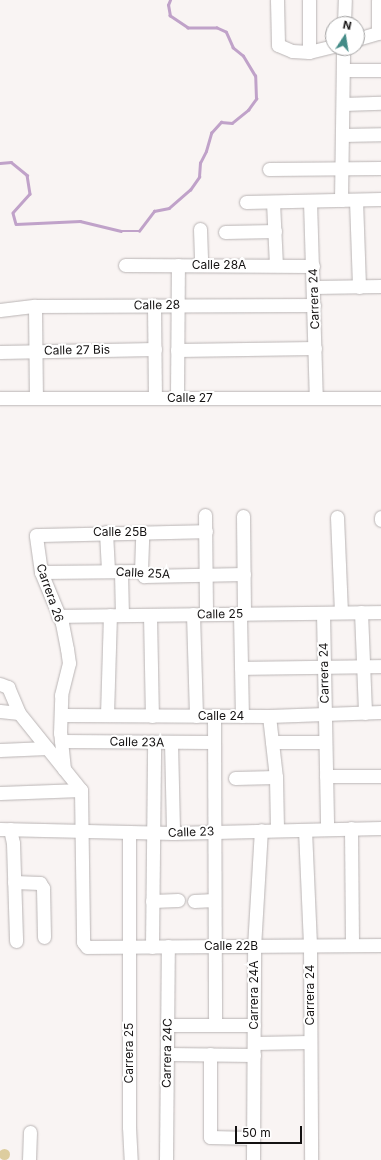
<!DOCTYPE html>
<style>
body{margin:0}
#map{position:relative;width:381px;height:1160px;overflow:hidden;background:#f9f4f3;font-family:Inter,sans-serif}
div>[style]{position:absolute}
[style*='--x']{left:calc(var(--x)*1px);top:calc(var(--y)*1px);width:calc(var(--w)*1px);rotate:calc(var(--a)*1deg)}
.green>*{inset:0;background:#ddcd9f}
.round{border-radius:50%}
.stream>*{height:2.5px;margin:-1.25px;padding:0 1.25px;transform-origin:1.25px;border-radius:1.25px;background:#c0a2c9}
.roads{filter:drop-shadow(0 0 1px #b9b4b4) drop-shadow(0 0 1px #b9b4b4)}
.minor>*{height:13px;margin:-6.5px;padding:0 6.5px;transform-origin:6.5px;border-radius:6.5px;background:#fff}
span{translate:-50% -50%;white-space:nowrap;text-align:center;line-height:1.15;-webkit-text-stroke:4px #fff;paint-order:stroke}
.street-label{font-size:12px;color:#141212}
.north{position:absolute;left:325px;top:16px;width:40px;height:40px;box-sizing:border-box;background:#fff;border:1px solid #a1a0a0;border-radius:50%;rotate:12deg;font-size:11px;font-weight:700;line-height:16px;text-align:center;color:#141212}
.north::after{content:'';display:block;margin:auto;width:14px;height:18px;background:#438b87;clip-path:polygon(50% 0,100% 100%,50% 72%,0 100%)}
.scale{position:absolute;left:235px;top:1126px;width:67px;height:18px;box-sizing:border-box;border:2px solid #141212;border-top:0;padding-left:5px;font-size:12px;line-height:14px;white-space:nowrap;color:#141212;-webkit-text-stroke:3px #fff;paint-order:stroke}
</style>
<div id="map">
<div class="green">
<i class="round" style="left:-1.5px;top:1148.5px;width:11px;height:11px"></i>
</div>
<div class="stream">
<i style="--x:0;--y:163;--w:11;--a:-5"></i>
<i style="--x:11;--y:162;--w:21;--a:39"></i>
<i style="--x:27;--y:175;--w:19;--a:81"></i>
<i style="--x:30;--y:194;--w:25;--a:132"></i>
<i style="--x:13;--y:213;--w:11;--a:75"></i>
<i style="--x:16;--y:224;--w:64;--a:-2.7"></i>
<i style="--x:80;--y:221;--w:42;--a:13.7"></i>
<i style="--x:121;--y:231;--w:18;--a:0"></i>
<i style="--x:139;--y:231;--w:25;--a:-53"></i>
<i style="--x:154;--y:211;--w:15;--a:-11"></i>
<i style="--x:169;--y:208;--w:28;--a:-41"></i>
<i style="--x:190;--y:190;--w:16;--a:-55"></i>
<i style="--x:199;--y:177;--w:14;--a:-86"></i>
<i style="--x:200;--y:163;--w:13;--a:-63"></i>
<i style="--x:206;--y:151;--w:19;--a:-74"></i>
<i style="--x:211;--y:133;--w:15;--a:-48"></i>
<i style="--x:221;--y:122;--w:11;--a:5"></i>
<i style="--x:232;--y:123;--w:21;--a:-39"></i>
<i style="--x:248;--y:110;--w:14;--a:-54"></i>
<i style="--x:256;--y:99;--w:23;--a:-92"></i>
<i style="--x:255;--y:76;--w:23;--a:-121"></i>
<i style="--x:243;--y:56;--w:13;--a:-141"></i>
<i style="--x:233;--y:48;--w:17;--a:-114"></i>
<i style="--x:226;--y:32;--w:10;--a:-156"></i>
<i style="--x:217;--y:28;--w:29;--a:180"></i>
<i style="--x:188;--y:28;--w:22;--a:-146"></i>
<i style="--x:170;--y:16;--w:11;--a:-100"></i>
<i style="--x:168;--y:5;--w:5;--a:-68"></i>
</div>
<div class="roads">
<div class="minor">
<i style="--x:277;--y:0;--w:45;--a:88.7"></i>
<i style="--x:278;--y:45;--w:15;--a:23"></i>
<i style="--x:292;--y:51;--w:17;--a:3"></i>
<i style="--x:309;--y:52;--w:25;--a:-14"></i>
<i style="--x:344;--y:24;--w:24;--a:-88"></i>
<i style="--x:378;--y:33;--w:33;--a:-90"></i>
<i style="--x:357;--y:39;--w:25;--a:-16"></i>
<i style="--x:309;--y:52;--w:52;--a:-90"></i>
<i style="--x:343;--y:70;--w:38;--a:0"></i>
<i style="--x:343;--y:104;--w:38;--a:-2"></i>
<i style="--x:342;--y:135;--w:39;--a:-1"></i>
<i style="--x:269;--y:169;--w:112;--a:-0.5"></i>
<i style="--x:341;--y:200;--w:152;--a:-89.2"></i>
<i style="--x:356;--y:200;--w:87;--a:88"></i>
<i style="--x:310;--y:201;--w:197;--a:88.3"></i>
<i style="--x:246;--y:202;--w:135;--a:-1.3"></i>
<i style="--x:273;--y:202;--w:63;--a:87.3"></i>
<i style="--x:200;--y:229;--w:36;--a:88"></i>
<i style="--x:225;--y:232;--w:50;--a:-1.1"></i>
<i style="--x:125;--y:265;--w:188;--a:0.3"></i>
<i style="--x:313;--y:287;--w:68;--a:-0.8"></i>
<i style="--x:154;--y:305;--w:93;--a:89.4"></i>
<i style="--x:35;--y:306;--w:92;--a:89.4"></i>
<i style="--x:0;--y:310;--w:35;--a:-7"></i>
<i style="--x:35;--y:306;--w:279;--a:-0.2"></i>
<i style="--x:177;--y:350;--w:138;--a:-0.8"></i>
<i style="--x:0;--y:352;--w:155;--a:-1.1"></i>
<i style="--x:0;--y:398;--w:381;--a:0"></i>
<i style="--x:177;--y:398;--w:133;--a:-89.6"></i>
<i style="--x:205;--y:515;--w:99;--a:89.4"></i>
<i style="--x:243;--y:516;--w:98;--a:89.4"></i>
<i style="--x:337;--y:517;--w:95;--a:87.6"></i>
<i style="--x:381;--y:517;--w:3;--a:90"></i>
<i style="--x:106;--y:532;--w:39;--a:87"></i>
<i style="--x:141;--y:571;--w:38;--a:-88"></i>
<i style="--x:41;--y:572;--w:100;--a:-0.6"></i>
<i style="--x:141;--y:571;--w:6;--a:59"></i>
<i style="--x:144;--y:576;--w:100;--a:-1.1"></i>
<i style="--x:121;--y:572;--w:43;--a:88.7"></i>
<i style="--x:361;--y:612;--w:101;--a:87.7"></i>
<i style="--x:323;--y:613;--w:216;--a:88.9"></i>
<i style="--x:193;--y:614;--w:102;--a:88.3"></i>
<i style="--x:240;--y:614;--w:102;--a:88.9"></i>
<i style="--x:150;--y:615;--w:101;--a:88.9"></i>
<i style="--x:58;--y:616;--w:323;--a:-0.7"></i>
<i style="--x:241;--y:668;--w:140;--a:-0.8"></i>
<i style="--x:0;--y:684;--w:9;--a:21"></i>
<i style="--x:8;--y:687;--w:28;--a:67"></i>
<i style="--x:19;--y:713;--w:99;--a:51.2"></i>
<i style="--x:81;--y:790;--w:152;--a:89.2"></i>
<i style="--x:83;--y:942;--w:6;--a:51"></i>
<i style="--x:87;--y:947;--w:294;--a:-0.4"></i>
<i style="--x:0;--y:711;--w:19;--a:6"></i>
<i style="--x:61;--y:715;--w:208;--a:0.3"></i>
<i style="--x:269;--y:716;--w:112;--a:-2"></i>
<i style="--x:107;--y:715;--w:100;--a:-88.3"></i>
<i style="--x:214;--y:716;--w:309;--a:89.8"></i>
<i style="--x:269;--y:716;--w:61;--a:83.5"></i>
<i style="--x:276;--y:777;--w:52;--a:88.9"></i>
<i style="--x:61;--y:741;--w:152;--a:0.4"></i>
<i style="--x:171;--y:742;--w:91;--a:88.7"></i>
<i style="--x:272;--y:742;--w:53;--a:0"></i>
<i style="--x:0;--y:750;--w:47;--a:-2.4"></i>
<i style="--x:64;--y:769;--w:36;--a:-96"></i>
<i style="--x:60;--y:733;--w:38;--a:-88"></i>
<i style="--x:61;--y:695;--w:33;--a:-76"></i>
<i style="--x:69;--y:663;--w:14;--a:-98"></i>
<i style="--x:67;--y:649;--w:26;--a:-101"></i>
<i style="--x:62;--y:623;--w:55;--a:-112.4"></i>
<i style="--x:41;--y:572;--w:37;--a:-98"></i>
<i style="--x:36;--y:535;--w:170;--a:-1.3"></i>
<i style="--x:326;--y:776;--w:55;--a:0"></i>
<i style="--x:235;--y:778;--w:41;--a:-1.4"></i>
<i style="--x:0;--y:793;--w:81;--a:-2.1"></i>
<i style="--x:351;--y:828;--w:117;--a:89.5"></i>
<i style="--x:0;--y:829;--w:173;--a:1.3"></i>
<i style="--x:173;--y:833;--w:208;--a:-1.4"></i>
<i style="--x:10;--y:829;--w:14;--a:78"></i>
<i style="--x:13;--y:843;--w:98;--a:88.2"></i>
<i style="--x:305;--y:830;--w:115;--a:87.5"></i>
<i style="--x:310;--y:945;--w:215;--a:89.7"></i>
<i style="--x:129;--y:832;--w:295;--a:90"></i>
<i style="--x:129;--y:1127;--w:33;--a:87"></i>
<i style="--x:14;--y:882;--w:26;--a:2"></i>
<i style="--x:40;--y:883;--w:6;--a:59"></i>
<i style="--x:43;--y:888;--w:49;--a:88.8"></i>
<i style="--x:152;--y:901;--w:26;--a:-2"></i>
<i style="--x:194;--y:901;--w:20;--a:-3"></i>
<i style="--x:152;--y:947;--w:205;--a:-89.4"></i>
<i style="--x:167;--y:1025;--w:87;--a:0"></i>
<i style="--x:254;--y:1043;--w:56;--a:-1"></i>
<i style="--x:167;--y:1054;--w:87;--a:0.7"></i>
<i style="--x:210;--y:1054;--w:83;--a:90"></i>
<i style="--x:210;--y:1137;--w:43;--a:1.3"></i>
<i style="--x:29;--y:1160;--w:28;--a:-88"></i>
<i style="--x:166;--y:1160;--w:214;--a:-89.5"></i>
<i style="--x:253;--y:1160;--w:213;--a:-89.7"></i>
<i style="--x:254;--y:947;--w:117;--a:-86.6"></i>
</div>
</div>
<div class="street-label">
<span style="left:219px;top:265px">Calle 28A</span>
<span style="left:314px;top:299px;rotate:-92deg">Carrera 24</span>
<span style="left:157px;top:305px;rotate:-1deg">Calle 28</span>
<span style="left:77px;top:350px;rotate:-1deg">Calle 27 Bis</span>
<span style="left:190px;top:398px">Calle 27</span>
<span style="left:120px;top:532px">Calle 25B</span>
<span style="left:143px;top:573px;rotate:3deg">Calle 25A</span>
<span style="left:50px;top:593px;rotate:71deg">Carrera 26</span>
<span style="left:220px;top:614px;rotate:-1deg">Calle 25</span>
<span style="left:324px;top:673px;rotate:-91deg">Carrera 24</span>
<span style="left:221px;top:716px">Calle 24</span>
<span style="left:137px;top:742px;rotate:1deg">Calle 23A</span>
<span style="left:191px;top:832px;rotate:-2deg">Calle 23</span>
<span style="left:231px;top:946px">Calle 22B</span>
<span style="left:254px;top:995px;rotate:-90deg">Carrera 24A</span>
<span style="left:310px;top:995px;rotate:-90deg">Carrera 24</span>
<span style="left:129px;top:1053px;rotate:-90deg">Carrera 25</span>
<span style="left:167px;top:1053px;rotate:-89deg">Carrera 24C</span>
</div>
<div class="north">N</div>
<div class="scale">50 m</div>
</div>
